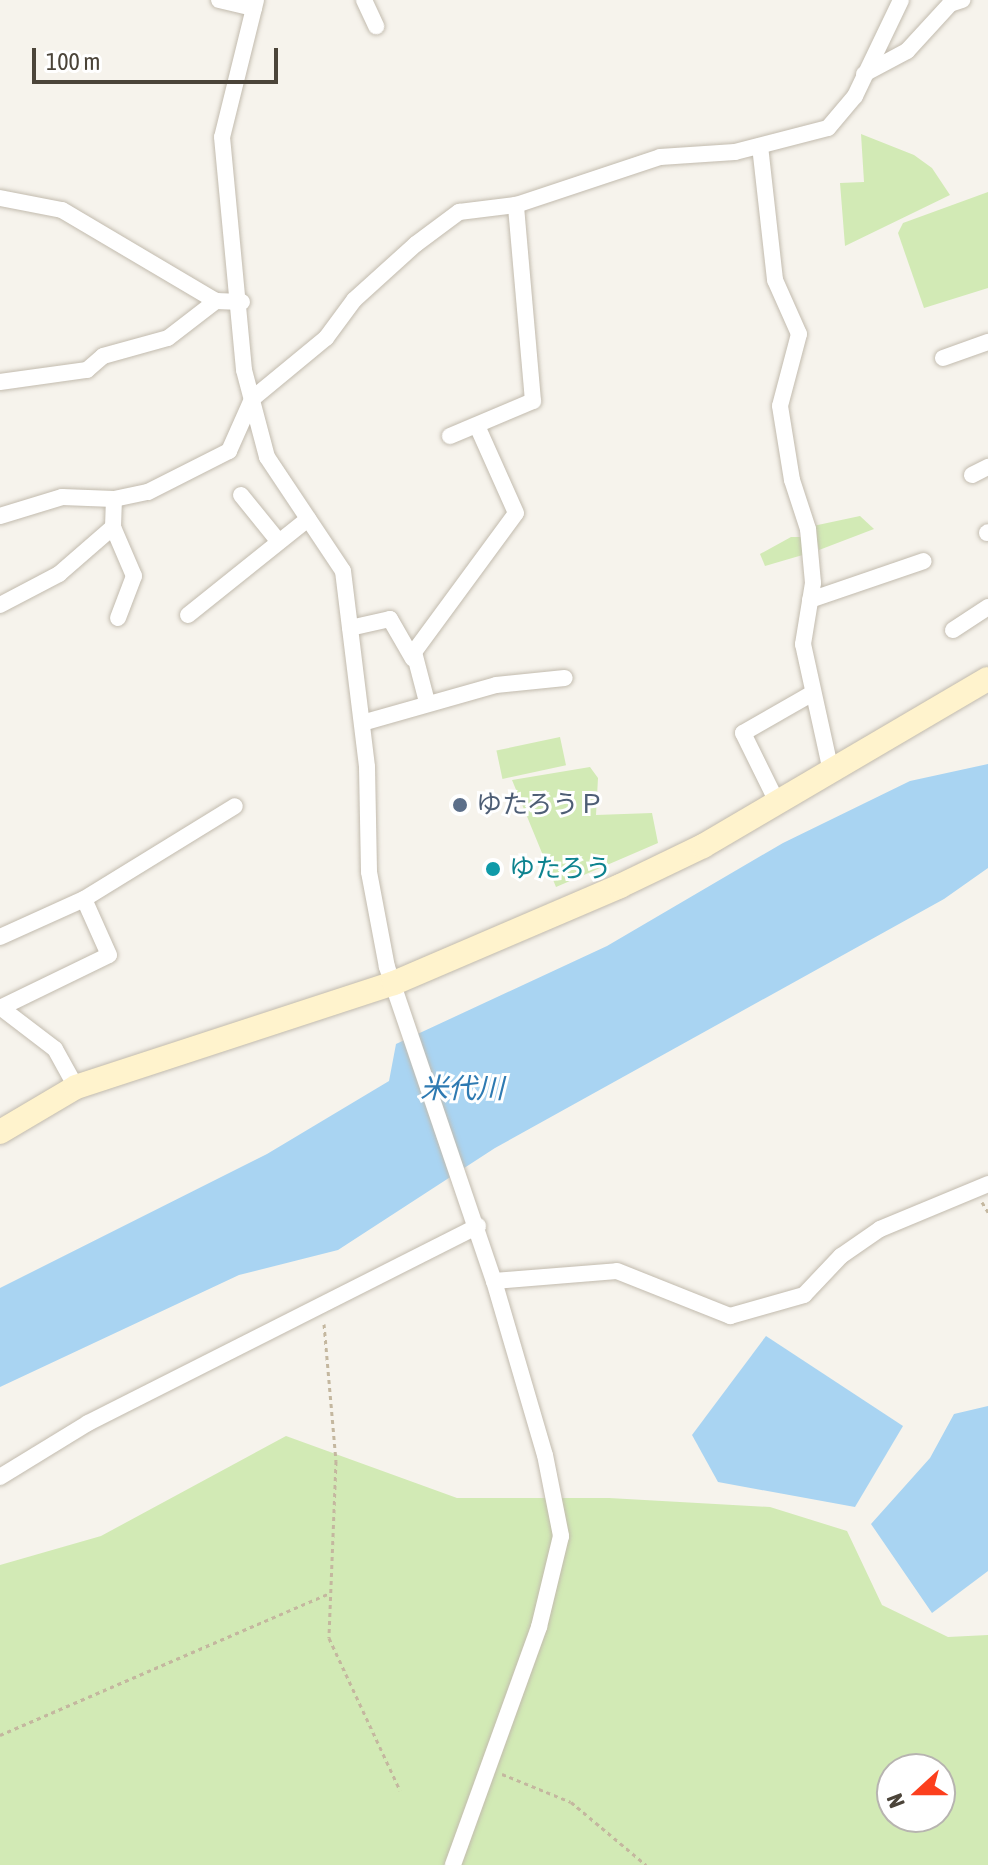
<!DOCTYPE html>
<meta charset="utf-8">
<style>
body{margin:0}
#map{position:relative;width:988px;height:1865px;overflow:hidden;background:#f6f3ec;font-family:"Asap Condensed","Noto Sans JP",sans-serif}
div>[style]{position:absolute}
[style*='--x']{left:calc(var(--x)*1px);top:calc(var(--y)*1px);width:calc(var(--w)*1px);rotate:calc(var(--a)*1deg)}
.green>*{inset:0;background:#d2eab5;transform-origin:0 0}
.water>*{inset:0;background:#a9d4f2}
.path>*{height:3px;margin-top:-1.5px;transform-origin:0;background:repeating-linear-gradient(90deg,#c4b79f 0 4px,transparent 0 8px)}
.roads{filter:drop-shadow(0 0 2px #c2bbae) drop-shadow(0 0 2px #c2bbae)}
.street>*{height:16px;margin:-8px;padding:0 8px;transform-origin:8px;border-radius:8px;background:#fff}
.secondary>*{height:24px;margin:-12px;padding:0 12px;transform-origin:12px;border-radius:12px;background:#fff3cd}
.dots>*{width:22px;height:22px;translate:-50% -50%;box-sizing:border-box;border:4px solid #fff;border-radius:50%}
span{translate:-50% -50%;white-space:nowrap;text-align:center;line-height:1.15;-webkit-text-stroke:6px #fff;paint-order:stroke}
.service-label{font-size:26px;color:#4e5e75}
.left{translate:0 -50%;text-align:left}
.culture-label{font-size:26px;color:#0d838f}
.water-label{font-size:28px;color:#2e7ab2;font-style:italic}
.north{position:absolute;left:876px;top:1753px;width:80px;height:80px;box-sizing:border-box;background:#fff;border:2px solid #b7b4b0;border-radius:50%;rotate:249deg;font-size:22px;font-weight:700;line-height:32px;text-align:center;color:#4b4439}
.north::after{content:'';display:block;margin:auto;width:28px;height:36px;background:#fc3f1d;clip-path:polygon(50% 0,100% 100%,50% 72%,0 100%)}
.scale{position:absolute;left:32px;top:48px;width:246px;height:36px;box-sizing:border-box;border:4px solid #4b4439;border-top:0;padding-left:10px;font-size:24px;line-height:28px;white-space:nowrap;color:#4b4439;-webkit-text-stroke:6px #fff;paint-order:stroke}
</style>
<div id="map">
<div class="green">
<i style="clip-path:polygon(861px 134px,914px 155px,932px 168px,950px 195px,845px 246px,840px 183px,864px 182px)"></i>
<i style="clip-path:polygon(988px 192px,988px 288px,924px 308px,898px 233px,903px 223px)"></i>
<i style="clip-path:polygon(860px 516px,874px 529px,819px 550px,813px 526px)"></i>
<i style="clip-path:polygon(791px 537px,801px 537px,806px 554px,765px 566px,760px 554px)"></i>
<i style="left:560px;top:737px;width:29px;height:65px;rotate:78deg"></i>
<i style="clip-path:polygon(590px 767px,598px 778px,596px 815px,652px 813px,658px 843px,556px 887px,512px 780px)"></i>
<i style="clip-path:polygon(evenodd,286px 1436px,457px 1498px,609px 1498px,770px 1507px,847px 1531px,882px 1605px,948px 1637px,988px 1635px,988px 1865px,0 1865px,0 1565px,101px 1536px,286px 1436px,892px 1769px,940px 1769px,940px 1817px,892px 1817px,892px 1769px)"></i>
</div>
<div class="water">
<i style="clip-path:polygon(988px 764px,988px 868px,944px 899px,495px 1148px,338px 1250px,239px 1275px,0 1387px,0 1288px,267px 1154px,389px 1081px,396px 1044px,607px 946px,783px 843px,910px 781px)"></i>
<i style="clip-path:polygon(766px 1336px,903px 1426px,855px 1507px,718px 1482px,692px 1435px)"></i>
<i style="clip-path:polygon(988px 1406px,988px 1571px,932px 1613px,871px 1524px,930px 1458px,954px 1414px)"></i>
</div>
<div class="path">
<i style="--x:982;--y:1202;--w:12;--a:59"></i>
<i style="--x:324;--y:1324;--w:138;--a:85"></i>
<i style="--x:336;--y:1461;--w:177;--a:92.3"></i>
<i style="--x:329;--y:1638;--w:168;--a:65"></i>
<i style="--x:0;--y:1735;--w:357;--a:-23.3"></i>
<i style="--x:502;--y:1774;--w:74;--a:22.1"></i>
<i style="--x:571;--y:1802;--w:98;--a:40"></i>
</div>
<div class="roads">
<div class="street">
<i style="--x:219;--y:0;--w:36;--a:13"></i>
<i style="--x:256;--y:0;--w:141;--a:103.9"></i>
<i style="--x:222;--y:137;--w:234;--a:84.6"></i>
<i style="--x:244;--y:370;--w:90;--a:75.2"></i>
<i style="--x:267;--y:457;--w:137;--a:56.3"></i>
<i style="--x:343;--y:571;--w:197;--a:83"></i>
<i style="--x:367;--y:767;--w:105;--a:88.9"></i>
<i style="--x:369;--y:872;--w:97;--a:79.3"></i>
<i style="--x:387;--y:967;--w:332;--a:71.2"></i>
<i style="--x:494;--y:1281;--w:181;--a:73.7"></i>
<i style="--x:545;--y:1455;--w:83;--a:78.8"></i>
<i style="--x:561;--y:1536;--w:94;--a:103.6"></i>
<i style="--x:539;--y:1627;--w:253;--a:109.9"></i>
<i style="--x:364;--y:0;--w:29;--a:65"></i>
<i style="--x:864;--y:74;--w:49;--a:-28.1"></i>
<i style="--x:907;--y:51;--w:64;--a:-47.5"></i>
<i style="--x:950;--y:4;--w:13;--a:-18"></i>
<i style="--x:760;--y:146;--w:135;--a:83.6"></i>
<i style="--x:775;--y:280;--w:59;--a:66"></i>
<i style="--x:799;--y:334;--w:74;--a:104.8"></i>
<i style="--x:780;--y:406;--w:75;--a:80.8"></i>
<i style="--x:792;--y:480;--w:52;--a:71.9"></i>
<i style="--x:808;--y:529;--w:54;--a:84.7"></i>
<i style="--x:813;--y:583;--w:62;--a:99.3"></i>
<i style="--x:803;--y:644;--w:130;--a:77.6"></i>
<i style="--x:0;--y:198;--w:63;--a:11"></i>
<i style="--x:62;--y:210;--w:179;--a:30.6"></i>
<i style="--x:216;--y:301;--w:26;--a:2"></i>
<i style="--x:943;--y:358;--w:48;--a:-19.6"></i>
<i style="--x:0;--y:382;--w:88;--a:-7.9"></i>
<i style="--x:87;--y:370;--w:21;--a:-41"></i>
<i style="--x:103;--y:356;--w:67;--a:-15.5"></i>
<i style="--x:168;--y:338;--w:61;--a:-37.6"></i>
<i style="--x:450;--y:436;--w:90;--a:-22.9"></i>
<i style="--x:533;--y:401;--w:197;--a:-95"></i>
<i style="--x:972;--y:475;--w:18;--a:-27"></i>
<i style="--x:241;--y:495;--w:60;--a:51"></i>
<i style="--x:0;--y:516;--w:65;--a:-17"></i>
<i style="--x:62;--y:497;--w:52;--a:2.2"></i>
<i style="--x:987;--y:533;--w:1;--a:-45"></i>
<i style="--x:810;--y:600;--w:120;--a:-18.9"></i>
<i style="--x:0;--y:605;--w:67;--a:-27.7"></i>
<i style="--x:59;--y:574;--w:72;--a:-41"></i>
<i style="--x:188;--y:615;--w:154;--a:-38.7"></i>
<i style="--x:118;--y:618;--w:45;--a:-69.1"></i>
<i style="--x:134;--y:576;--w:53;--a:-113.2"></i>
<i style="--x:113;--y:527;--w:28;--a:-88"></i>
<i style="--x:114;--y:499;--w:35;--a:-12"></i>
<i style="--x:148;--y:492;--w:91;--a:-26.8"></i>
<i style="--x:229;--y:451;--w:57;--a:-66.1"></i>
<i style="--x:252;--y:399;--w:96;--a:-39.5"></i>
<i style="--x:326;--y:338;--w:47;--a:-53.6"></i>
<i style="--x:354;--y:300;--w:84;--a:-42.1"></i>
<i style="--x:416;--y:244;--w:54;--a:-36.7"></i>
<i style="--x:459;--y:212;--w:57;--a:-7"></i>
<i style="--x:516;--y:205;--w:152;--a:-18.4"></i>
<i style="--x:660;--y:157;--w:75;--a:-3.8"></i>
<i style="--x:735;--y:152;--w:96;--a:-14.5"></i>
<i style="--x:828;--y:128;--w:42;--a:-49.8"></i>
<i style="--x:855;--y:96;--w:106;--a:-64.4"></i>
<i style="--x:350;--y:628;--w:41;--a:-12.7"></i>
<i style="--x:390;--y:619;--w:46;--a:60.1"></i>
<i style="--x:953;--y:630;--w:42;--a:-33.3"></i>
<i style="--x:427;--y:702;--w:52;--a:-104.6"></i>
<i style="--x:414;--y:652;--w:172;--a:-53.7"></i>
<i style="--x:516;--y:513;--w:93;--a:-114.1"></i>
<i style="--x:362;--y:723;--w:139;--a:-15.8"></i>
<i style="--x:496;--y:685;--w:69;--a:-5.8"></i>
<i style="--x:777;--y:802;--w:77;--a:-116.2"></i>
<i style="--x:743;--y:733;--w:78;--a:-29.8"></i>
<i style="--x:0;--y:937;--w:92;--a:-24.3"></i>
<i style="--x:84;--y:899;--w:177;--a:-31.6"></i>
<i style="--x:0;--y:1007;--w:69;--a:37.4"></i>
<i style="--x:55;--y:1049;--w:43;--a:61.1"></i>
<i style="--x:0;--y:1008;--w:121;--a:-25.9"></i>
<i style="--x:109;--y:955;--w:61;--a:-114.1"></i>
<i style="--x:494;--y:1281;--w:123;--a:-4.6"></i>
<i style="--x:617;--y:1271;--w:122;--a:21.7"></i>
<i style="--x:730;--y:1316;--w:77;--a:-15.8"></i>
<i style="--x:804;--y:1295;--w:54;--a:-46.5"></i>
<i style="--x:841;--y:1256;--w:47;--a:-34.7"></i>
<i style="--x:880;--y:1229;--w:117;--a:-22.6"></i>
<i style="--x:0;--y:1477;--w:103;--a:-31.5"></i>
<i style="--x:88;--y:1423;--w:437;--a:-26.8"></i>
</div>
<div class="secondary">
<i style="--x:0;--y:1132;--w:88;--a:-30.6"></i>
<i style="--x:76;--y:1087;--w:335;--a:-18.1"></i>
<i style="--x:394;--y:983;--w:246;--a:-23.2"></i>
<i style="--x:620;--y:886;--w:92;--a:-25.7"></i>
<i style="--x:703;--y:846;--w:330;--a:-30.4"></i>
</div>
</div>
<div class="dots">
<i style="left:460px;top:805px;background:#5c6f8a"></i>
<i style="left:493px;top:869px;background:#0f9aa8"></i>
</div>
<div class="service-label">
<span class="left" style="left:476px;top:805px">ゆたろうＰ</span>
</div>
<div class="culture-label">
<span class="left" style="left:509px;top:869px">ゆたろう</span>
</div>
<div class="water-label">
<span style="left:462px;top:1088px">米代川</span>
</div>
<div class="north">N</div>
<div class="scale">100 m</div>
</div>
